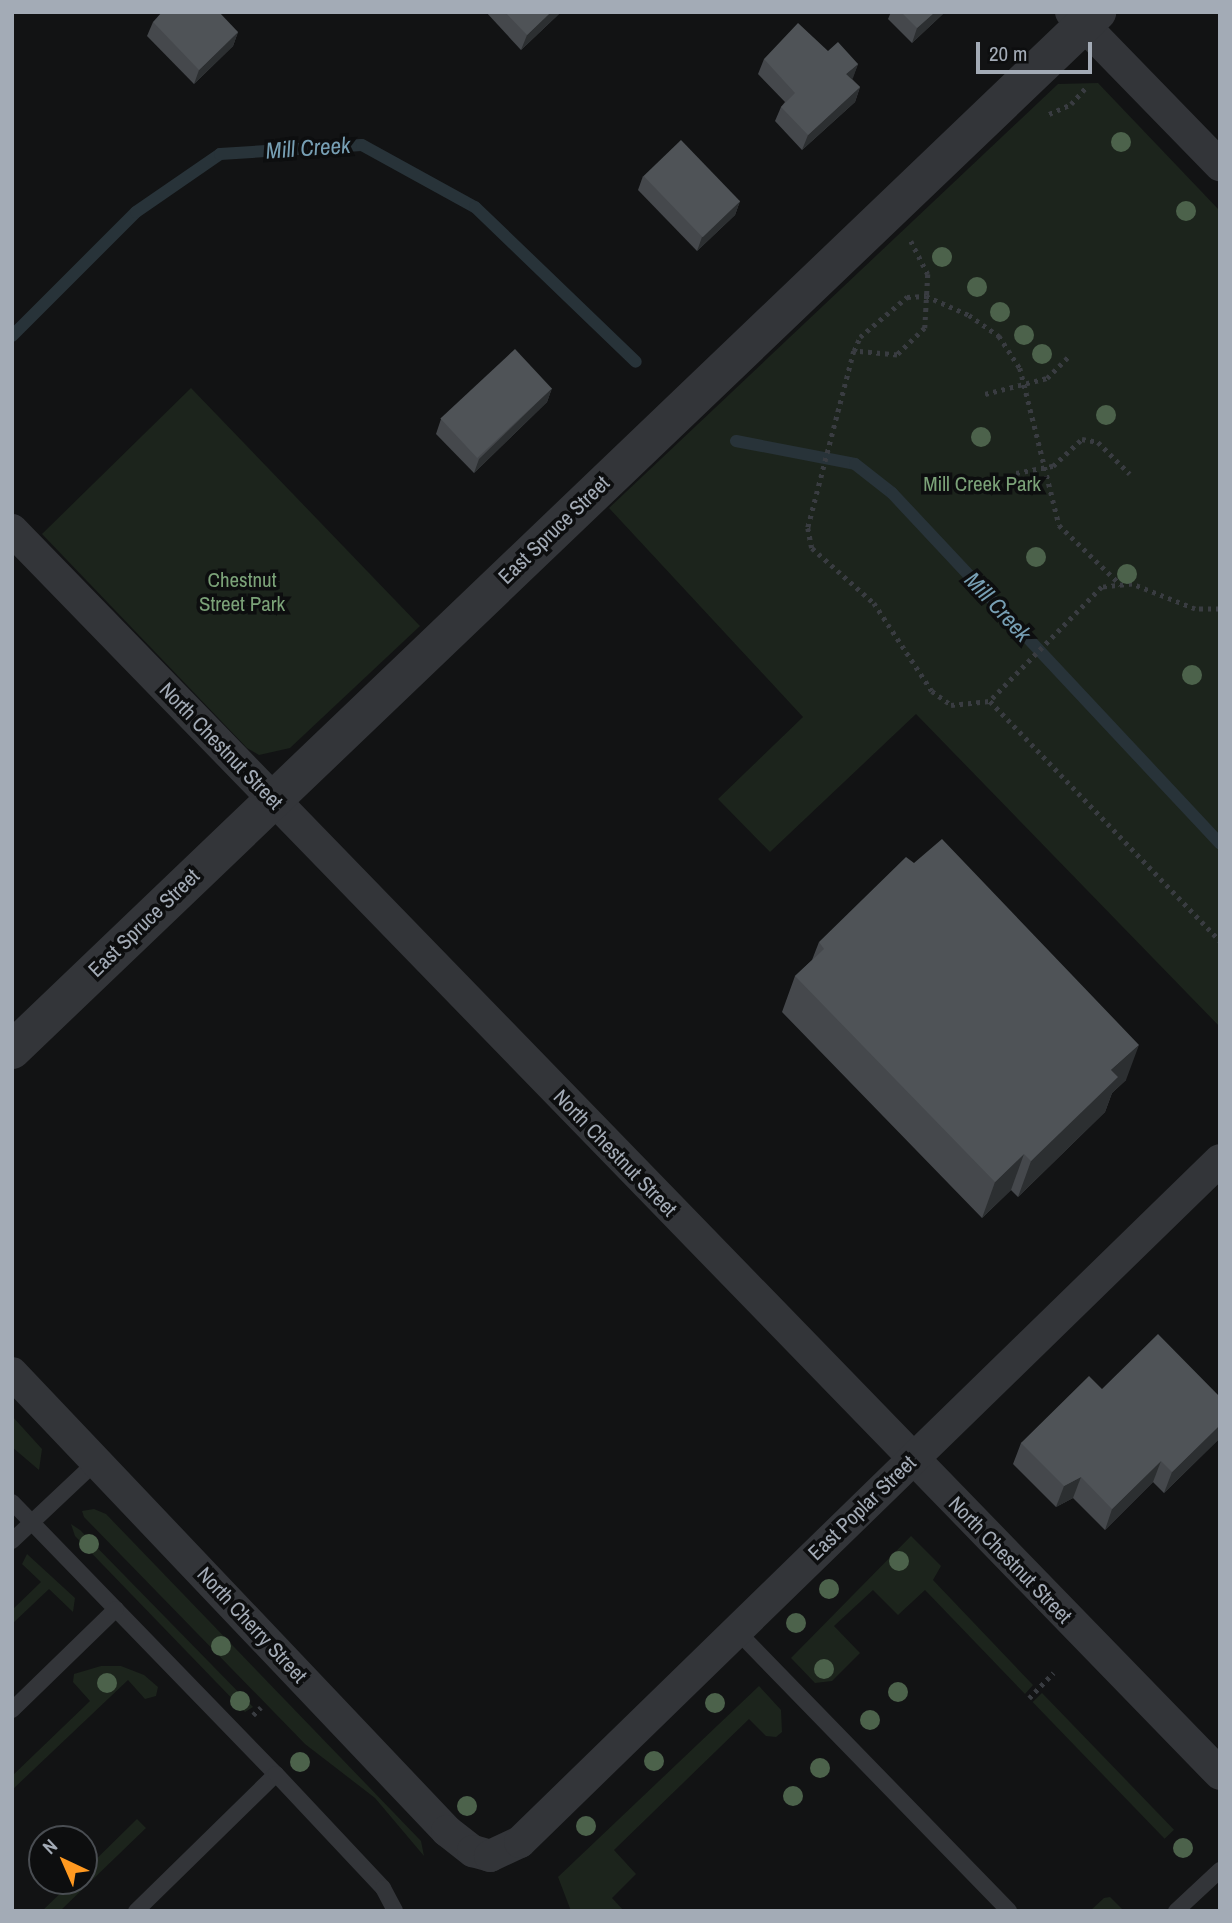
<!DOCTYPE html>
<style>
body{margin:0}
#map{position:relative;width:1232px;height:1923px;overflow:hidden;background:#121314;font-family:"Archivo Narrow",sans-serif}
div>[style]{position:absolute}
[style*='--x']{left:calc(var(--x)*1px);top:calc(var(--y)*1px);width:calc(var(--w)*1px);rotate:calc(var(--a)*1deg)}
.green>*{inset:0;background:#1c241c;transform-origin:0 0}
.stream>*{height:12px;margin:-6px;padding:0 6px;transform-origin:6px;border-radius:6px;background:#283339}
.path>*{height:4.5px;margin-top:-2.25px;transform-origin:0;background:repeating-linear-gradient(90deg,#393c41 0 3.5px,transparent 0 8.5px)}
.service>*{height:16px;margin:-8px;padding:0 8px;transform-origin:8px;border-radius:8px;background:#333539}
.minor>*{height:32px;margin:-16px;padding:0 16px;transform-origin:16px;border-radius:16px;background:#333539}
.tertiary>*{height:38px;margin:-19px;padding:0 19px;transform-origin:19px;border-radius:19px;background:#333539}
.trees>*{width:20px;height:20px;margin:-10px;border-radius:50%;background:#4c624b}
.wall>*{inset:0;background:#45484c}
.shaded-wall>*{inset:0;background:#2c2f31}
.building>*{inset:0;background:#4f5357;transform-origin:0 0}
span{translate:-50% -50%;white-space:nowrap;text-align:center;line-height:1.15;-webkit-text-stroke:7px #0d0e0f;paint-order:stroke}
.park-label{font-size:21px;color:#7ba278}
.street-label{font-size:21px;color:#a3abb6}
.water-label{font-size:23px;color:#779fb4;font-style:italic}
.frame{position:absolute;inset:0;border:14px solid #a3abb6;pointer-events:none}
.north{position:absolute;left:28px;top:1825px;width:70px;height:70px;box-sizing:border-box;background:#0d0e0f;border:2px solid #494d52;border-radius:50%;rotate:316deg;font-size:19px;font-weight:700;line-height:28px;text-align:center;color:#a3abb6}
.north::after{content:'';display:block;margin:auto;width:24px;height:32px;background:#ff9920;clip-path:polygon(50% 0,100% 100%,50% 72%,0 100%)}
.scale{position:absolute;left:976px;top:42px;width:116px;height:32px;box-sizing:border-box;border:4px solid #a3abb6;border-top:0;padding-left:9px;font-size:21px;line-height:24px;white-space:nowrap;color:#a3abb6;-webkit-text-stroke:5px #0d0e0f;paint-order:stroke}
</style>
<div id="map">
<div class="green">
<i style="clip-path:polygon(1098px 83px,1220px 211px,1220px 1027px,916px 714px,770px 852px,718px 799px,803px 717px,609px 508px,1058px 84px)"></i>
<i style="clip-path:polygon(191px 388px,420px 626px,290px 748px,259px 755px,247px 748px,42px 534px)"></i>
<i style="clip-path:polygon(12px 1416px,42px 1449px,39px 1470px,12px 1447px)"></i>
<i style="clip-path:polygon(94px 1509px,106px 1514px,421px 1841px,424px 1856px,375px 1798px,305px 1744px,84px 1517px,82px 1511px)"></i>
<i style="clip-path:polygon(71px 1524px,80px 1530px,253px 1707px,245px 1712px,75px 1536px)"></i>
<i style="clip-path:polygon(911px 1536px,941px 1566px,933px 1580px,1033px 1685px,1025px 1694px,925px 1590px,898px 1615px,873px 1590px,834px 1626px,860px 1653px,832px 1681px,815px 1683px,791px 1658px)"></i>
<i style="clip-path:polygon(27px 1554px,75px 1598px,73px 1612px,49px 1589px,12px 1624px,12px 1610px,41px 1582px,22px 1564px)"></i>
<i style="clip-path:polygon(101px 1666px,121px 1666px,144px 1675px,158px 1687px,156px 1696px,145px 1699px,128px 1680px,12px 1790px,12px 1776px,90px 1701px,73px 1682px,74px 1674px)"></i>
<i style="clip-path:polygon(759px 1686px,781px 1710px,782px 1732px,776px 1737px,766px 1736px,749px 1719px,614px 1850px,636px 1874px,612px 1898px,624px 1911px,571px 1911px,558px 1877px)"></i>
<i style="left:1042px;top:1693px;width:190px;height:13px;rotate:46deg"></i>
<i style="clip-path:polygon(137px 1819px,146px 1828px,60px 1911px,42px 1911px,73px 1881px,84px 1881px,84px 1871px)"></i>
<i style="clip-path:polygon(1110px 1897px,1124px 1911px,1090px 1911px,1104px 1898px)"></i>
</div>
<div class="stream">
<i style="--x:12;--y:336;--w:175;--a:-45"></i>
<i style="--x:136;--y:212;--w:102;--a:-34.6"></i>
<i style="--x:220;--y:154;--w:142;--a:-3.6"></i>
<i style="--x:362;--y:145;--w:129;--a:28.8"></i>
<i style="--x:475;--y:207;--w:223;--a:43.9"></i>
<i style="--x:736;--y:441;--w:121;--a:10.9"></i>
<i style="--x:855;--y:464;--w:47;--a:38.1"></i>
<i style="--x:892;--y:493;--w:480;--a:46.9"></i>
</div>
<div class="path">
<i style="--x:1049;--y:114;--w:24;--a:-24"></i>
<i style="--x:1071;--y:104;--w:24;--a:-48"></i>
<i style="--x:911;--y:241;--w:37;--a:63"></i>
<i style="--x:928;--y:274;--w:54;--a:93.2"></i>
<i style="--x:925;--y:328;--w:39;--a:136"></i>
<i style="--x:897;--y:355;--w:43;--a:-174.7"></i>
<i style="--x:854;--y:351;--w:183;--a:104.6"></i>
<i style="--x:808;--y:528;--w:20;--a:79"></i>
<i style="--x:812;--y:548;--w:83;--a:41.6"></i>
<i style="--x:874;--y:603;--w:105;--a:56.6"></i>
<i style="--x:932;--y:691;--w:24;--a:36"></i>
<i style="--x:951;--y:705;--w:39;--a:-6"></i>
<i style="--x:854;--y:351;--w:15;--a:-67"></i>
<i style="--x:860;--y:337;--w:62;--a:-40.4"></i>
<i style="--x:907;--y:297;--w:19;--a:-3"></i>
<i style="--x:926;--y:296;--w:47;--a:23.8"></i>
<i style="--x:969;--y:315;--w:37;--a:35"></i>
<i style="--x:999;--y:336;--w:38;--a:57"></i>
<i style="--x:1020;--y:368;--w:162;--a:76"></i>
<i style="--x:1059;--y:525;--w:86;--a:44.1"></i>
<i style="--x:985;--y:394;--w:64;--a:-14.5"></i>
<i style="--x:1047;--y:378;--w:30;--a:-45"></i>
<i style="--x:1016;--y:473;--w:38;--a:-11"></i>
<i style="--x:1053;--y:466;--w:40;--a:-43"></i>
<i style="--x:1082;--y:439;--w:16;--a:11"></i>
<i style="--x:1098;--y:442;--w:45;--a:45"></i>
<i style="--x:1220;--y:609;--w:25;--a:180"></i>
<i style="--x:1195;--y:609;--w:68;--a:-158.4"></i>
<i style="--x:1132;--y:584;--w:30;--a:174"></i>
<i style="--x:1102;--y:587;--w:160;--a:134.5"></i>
<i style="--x:990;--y:701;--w:332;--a:46.2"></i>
<i style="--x:1029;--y:1698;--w:35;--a:-46"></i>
<i style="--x:253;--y:1715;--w:11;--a:-45"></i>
</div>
<div class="service">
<i style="--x:12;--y:1502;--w:379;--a:45.9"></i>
<i style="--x:276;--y:1774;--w:196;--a:135.6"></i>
<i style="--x:12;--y:1541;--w:117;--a:-43.3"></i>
<i style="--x:737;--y:1631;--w:390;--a:45.8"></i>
<i style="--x:12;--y:1710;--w:145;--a:-44.2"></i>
<i style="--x:276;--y:1774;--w:156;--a:46.8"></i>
<i style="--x:383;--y:1888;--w:26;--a:62"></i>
<i style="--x:1176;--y:1911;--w:60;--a:-43"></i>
</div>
<div class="minor">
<i style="--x:1071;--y:12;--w:214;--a:45.8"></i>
<i style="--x:12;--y:530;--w:1734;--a:45.84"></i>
<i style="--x:12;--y:1373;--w:632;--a:46.48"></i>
<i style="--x:447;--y:1831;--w:33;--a:38"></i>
<i style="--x:473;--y:1851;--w:18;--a:16"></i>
<i style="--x:490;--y:1856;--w:33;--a:-25"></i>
<i style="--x:520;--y:1842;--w:977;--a:-44.25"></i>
</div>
<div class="tertiary">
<i style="--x:12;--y:1050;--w:1502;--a:-43.73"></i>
</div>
<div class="trees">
<i style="left:1121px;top:142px"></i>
<i style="left:1186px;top:211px"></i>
<i style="left:942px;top:257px"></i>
<i style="left:977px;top:287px"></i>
<i style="left:1000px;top:312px"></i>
<i style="left:1024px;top:335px"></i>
<i style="left:1042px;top:354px"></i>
<i style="left:1106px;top:415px"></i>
<i style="left:981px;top:437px"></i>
<i style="left:1036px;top:557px"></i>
<i style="left:1127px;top:574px"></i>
<i style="left:1192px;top:675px"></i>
<i style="left:89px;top:1544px"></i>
<i style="left:899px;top:1561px"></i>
<i style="left:829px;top:1589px"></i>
<i style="left:796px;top:1623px"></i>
<i style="left:221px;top:1646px"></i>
<i style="left:824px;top:1669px"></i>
<i style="left:107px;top:1683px"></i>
<i style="left:898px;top:1692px"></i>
<i style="left:240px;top:1701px"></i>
<i style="left:715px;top:1703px"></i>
<i style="left:870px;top:1720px"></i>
<i style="left:654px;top:1761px"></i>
<i style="left:300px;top:1762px"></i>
<i style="left:820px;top:1768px"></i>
<i style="left:793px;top:1796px"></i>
<i style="left:467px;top:1806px"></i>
<i style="left:586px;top:1826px"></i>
<i style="left:1183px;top:1848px"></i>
</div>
<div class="wall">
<i style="clip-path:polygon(486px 12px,561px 12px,521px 50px)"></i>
<i style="clip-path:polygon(891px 12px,945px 12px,912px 43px,888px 19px)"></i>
<i style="clip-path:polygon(153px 22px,238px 32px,233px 46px,194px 84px,147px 36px)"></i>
<i style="clip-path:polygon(828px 51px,858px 64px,852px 79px,860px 87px,855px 102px,802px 150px,775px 121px,781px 107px,785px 102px,758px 74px,764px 59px)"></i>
<i style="clip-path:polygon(643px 176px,740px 201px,735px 215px,697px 251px,638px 190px)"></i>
<i style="clip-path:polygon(552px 388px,547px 402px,474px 473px,436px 434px,441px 419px)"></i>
<i style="clip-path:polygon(819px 942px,1126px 1080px,1112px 1093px,1105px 1112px,1018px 1197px,1011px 1190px,982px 1218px,782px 1012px,795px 976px,812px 960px)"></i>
<i style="clip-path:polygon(1102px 1389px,1220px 1397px,1220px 1438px,1164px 1493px,1153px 1482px,1105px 1530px,1073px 1498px,1056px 1507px,1013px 1464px,1021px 1443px)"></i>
</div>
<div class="shaded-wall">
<i style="clip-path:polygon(551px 12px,561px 12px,521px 50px,527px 35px)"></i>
<i style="clip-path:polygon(935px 12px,945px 12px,912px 43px,917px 28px)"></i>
<i style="clip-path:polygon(238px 32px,233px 46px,194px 84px,199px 70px)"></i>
<i style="clip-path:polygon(858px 64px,853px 78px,841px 88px,846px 74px)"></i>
<i style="clip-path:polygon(860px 87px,855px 102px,802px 150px,808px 135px)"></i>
<i style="clip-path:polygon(740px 201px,735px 215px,697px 251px,702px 237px)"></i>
<i style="clip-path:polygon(552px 388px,547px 402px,474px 473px,479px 459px)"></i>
<i style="clip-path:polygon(1139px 1045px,1126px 1080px,1112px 1093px,1105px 1112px,1018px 1197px,1031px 1161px,1111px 1070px)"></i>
<i style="clip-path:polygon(1024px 1154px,1011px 1190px,982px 1218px,995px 1182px)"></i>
<i style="clip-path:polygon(1220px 1425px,1220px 1438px,1164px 1493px,1172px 1472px)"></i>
<i style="clip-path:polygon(1161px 1461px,1153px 1482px,1105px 1530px,1112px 1509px)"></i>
<i style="clip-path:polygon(1081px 1477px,1073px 1498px,1056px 1507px,1064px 1486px)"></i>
</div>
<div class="building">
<i style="clip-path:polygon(162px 12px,219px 12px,238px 32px,199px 70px,153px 22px)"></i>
<i style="clip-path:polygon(505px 12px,551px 12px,527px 35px)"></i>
<i style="clip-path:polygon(901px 12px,935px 12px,917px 28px)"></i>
<i style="clip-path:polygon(798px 23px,828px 51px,838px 42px,858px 64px,846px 74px,860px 87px,808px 135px,781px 107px,795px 93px,764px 59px)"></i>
<i style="left:681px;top:140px;width:85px;height:52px;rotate:46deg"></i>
<i style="left:515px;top:349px;width:54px;height:102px;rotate:47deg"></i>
<i style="clip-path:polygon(942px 839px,1139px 1045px,1111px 1070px,1118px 1077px,1031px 1161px,1024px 1154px,995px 1182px,795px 976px,824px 949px,819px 942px,906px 857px,914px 863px)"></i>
<i style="clip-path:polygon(1158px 1334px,1220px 1397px,1220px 1425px,1172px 1472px,1161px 1461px,1112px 1509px,1081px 1477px,1064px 1486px,1021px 1443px,1089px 1376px,1102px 1389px)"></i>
</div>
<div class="park-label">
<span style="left:982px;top:484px">Mill Creek Park</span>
<span style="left:242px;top:592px">Chestnut<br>Street Park</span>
</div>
<div class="street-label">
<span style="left:554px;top:530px;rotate:-44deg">East Spruce Street</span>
<span style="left:221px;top:746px;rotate:46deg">North Chestnut Street</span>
<span style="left:144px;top:923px;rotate:-44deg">East Spruce Street</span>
<span style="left:615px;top:1153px;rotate:46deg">North Chestnut Street</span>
<span style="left:862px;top:1508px;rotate:-44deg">East Poplar Street</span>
<span style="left:1010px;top:1560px;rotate:46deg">North Chestnut Street</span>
<span style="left:252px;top:1625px;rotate:47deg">North Cherry Street</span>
</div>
<div class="water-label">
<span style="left:308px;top:148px;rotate:-4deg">Mill Creek</span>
<span style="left:998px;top:607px;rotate:47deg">Mill Creek</span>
</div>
<div class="frame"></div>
<div class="north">N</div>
<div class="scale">20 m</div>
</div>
